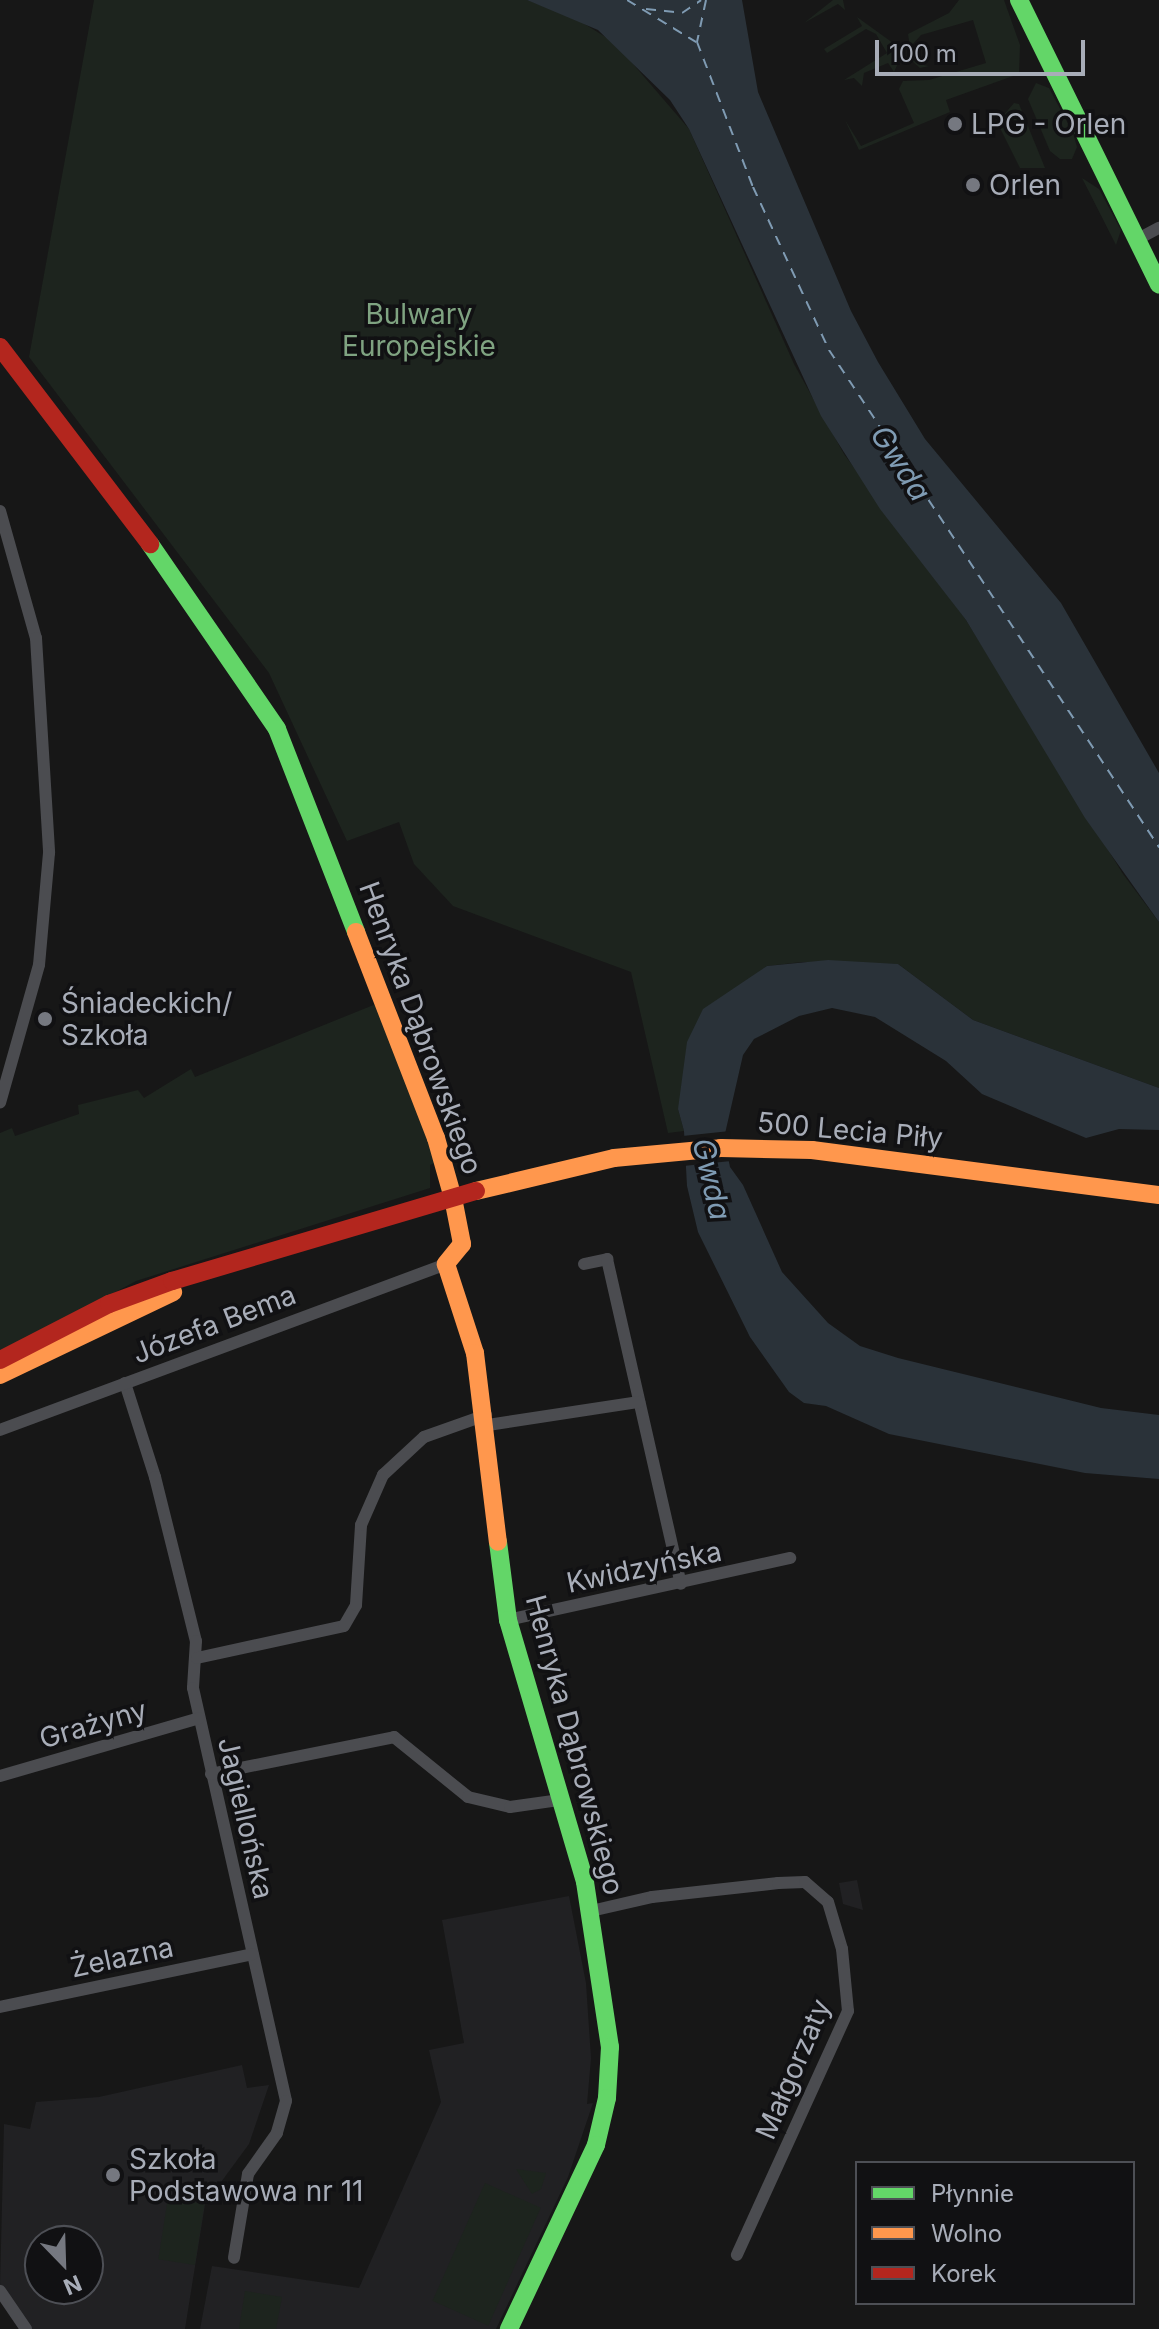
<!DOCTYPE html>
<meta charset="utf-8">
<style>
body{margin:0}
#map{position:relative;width:1159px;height:2329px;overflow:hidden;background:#171717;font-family:Inter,sans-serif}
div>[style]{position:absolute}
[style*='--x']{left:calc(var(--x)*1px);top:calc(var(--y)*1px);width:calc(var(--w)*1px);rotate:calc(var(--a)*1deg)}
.built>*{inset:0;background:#212123}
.green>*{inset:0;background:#1d241e;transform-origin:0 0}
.water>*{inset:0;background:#2a3239}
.pier>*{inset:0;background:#171717;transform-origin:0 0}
.ferry>*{height:2px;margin-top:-1px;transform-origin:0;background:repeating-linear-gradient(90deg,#7f9bb3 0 10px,transparent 0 18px)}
.street>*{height:12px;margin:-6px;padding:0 6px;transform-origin:6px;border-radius:6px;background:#4b4c50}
.fast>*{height:18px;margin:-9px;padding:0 9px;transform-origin:9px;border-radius:9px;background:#63d668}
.slow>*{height:18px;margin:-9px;padding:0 9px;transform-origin:9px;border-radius:9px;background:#ff974d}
.jam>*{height:18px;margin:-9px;padding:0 9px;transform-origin:9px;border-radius:9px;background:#b3261e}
.dots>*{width:22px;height:22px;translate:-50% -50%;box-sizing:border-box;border:4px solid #111113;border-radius:50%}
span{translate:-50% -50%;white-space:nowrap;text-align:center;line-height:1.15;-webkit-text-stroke:7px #111113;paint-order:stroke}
.poi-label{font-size:28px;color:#a8adb8}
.left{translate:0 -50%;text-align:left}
.park-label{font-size:28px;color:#7fa381}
.street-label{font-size:28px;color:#a8adb8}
.water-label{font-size:30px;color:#7f9bb3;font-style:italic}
.legend{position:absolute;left:855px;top:2161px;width:280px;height:144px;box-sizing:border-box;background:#111113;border:2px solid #4d4f55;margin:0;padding:10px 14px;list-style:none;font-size:24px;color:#a8adb8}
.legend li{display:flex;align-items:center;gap:16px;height:40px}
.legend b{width:40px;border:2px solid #4d4f55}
.north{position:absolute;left:24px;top:2225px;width:80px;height:80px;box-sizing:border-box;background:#111113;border:2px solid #4d4f55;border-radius:50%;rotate:157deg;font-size:22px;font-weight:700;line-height:32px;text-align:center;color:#a8adb8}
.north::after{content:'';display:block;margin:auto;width:28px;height:36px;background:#757880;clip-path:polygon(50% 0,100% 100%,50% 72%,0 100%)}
.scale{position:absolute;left:875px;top:40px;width:210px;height:36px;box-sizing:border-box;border:4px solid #a8adb8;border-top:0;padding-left:10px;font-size:24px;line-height:28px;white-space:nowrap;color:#a8adb8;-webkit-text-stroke:6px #111113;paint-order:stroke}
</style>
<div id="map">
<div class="built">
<i style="clip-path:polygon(857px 1880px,863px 1910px,843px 1904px,839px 1883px)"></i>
<i style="clip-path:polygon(569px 1896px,586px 1983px,591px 2058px,587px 2104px,593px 2103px,568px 2177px,496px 2329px,200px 2329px,212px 2266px,359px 2288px,441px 2102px,429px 2050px,464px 2043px,442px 1920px)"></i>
<i style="clip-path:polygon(evenodd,242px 2065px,247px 2088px,269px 2085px,249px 2144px,205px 2204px,185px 2329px,30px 2329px,0 2285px,4px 2124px,30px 2129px,36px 2102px,99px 2097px,242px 2065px,40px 2241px,88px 2241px,88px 2289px,40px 2289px,40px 2241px)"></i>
</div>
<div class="green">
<i style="clip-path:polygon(94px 0,527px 0,575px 18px,615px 43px,689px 129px,794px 364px,844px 454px,966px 620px,1123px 874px,1159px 922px,1159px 1088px,973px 1020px,898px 964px,802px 962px,767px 966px,746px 982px,678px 1109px,684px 1131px,668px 1133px,631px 972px,453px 906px,414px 864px,399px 822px,347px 841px,269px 673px,29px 357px)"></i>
<i style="clip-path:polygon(833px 0,843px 0,845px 10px,838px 4px,804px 23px)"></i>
<i style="clip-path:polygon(959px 0,1004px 0,1020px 45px,1019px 74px,946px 100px,950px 112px,859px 150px,845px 120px,861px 146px,914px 123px,899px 89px,903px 81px,929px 80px,986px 63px,973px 20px,921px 35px,912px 45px,918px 64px,929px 66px,920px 68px,912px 61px,908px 34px,949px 13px)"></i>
<i style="clip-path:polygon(857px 17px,893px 43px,899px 61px,894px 72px,888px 63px,864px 73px,862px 86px,854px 78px,844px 80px,887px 53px,876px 34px,866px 29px,827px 53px,824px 49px,862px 26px)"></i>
<i style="clip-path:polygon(1036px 83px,1049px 88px,1073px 133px,1077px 147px,1072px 159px,1060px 159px,1050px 151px,1028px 99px)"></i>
<i style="clip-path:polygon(1014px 103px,1019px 104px,1045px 168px,1020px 168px,1000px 128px,1002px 117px)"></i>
<i style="clip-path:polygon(1082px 178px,1099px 189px,1121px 230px,1116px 245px)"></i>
<i style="clip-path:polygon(376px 1004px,437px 1162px,430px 1165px,430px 1188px,136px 1281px,0 1354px,0 1133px,12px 1128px,15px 1136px,79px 1114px,78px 1105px,138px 1090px,144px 1098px,191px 1069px,195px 1077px)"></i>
<i style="clip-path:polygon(516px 2169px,546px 2173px,541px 2189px,532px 2194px)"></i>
<i style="left:485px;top:2183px;width:61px;height:129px;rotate:24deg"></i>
<i style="left:168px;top:2198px;width:37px;height:62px;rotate:9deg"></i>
<i style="clip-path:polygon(245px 2291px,282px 2297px,276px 2329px,239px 2329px)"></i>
</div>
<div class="water">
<i style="clip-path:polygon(527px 0,742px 0,758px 92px,851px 311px,878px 362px,925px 439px,1061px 603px,1159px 773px,1159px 922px,1085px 818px,966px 620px,880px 509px,821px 416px,689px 129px,670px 100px,598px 30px)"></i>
<i style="clip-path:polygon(828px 960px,898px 964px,973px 1020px,1159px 1088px,1159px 1130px,1119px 1129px,1086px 1138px,982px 1094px,946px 1061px,875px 1017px,832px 1008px,799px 1016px,754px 1039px,743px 1055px,724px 1138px,730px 1167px,743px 1185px,782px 1272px,828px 1323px,860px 1346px,898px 1358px,1101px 1408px,1159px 1415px,1159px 1479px,1085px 1473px,889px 1434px,826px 1406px,804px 1403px,789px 1392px,750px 1337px,698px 1232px,687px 1186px,684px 1131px,678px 1109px,687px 1042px,703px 1009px,767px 966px)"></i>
</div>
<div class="pier">
<i style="left:730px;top:1131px;width:30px;height:50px;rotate:84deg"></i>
</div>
<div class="ferry">
<i style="--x:627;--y:0;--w:81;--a:31.3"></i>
<i style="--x:706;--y:0;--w:43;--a:102.1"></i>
<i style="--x:697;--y:42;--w:155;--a:68.9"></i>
<i style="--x:753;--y:187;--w:180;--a:65"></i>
<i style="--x:829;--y:350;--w:597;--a:56.42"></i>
<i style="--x:646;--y:9;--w:36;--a:6"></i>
<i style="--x:682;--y:13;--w:23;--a:-34"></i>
</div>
<div class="street">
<i style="--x:1136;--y:240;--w:26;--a:-28"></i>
<i style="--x:0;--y:511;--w:132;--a:74.2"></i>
<i style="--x:36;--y:638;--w:215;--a:86.5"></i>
<i style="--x:49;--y:853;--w:112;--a:95.1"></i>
<i style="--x:39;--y:965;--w:143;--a:105.8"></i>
<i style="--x:584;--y:1264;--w:24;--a:-12"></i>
<i style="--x:607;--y:1259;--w:333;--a:77.2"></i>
<i style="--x:125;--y:1383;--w:99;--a:72.3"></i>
<i style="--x:155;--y:1477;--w:169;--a:76"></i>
<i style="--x:196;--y:1641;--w:47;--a:93.7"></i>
<i style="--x:193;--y:1688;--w:423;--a:77.3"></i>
<i style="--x:286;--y:2101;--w:33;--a:106"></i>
<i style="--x:277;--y:2133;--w:50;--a:125.3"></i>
<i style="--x:248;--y:2174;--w:85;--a:99.5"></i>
<i style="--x:488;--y:1425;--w:153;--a:-8.7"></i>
<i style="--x:0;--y:1430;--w:476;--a:-20.4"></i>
<i style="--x:508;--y:1620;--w:289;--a:-12.4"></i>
<i style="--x:197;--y:1658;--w:150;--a:-12.3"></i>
<i style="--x:344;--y:1626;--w:24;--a:-60"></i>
<i style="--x:356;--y:1605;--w:80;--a:-86.4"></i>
<i style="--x:361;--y:1525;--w:55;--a:-66.3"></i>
<i style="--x:383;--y:1475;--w:56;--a:-42.8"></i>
<i style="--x:424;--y:1437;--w:66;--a:-19.5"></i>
<i style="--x:211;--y:1774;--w:187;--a:-11.4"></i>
<i style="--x:394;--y:1737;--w:95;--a:39"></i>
<i style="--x:468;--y:1797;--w:43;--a:13.4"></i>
<i style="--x:510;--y:1807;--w:49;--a:-8.1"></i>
<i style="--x:0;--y:1776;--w:207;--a:-16.2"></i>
<i style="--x:591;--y:1911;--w:63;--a:-12.9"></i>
<i style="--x:652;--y:1897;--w:127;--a:-6.3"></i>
<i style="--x:778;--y:1883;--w:27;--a:-2"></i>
<i style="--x:805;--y:1882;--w:30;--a:41"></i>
<i style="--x:828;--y:1902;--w:49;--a:73.4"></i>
<i style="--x:842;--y:1949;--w:62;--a:84.5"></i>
<i style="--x:848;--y:2011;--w:268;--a:114.5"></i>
<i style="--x:0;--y:2007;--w:258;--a:-11.8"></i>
<i style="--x:0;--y:2291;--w:46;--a:55.6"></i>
</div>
<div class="fast">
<i style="--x:1019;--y:0;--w:317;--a:63.8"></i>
<i style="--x:150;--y:544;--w:224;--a:55.5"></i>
<i style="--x:277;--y:729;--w:218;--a:68.7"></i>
<i style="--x:498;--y:1542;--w:79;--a:82.7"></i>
<i style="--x:508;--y:1620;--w:273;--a:73.6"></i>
<i style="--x:585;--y:1882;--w:167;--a:81.4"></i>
<i style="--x:610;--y:2047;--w:51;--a:93.4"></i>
<i style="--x:607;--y:2098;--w:48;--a:103.2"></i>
<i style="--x:596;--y:2145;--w:204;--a:115.3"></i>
</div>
<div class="slow">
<i style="--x:356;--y:932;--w:221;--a:68.8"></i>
<i style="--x:436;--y:1138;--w:62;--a:74.2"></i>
<i style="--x:453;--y:1198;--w:47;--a:78.9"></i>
<i style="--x:462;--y:1244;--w:26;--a:129"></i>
<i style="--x:446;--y:1264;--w:94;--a:72"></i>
<i style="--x:475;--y:1353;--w:190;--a:83.1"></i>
<i style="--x:476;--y:1191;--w:142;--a:-13.4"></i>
<i style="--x:614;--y:1158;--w:107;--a:-5.3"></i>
<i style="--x:721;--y:1148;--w:91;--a:1.3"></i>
<i style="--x:812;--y:1150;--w:350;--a:7.4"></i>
<i style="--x:0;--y:1375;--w:192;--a:-25.6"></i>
</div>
<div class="jam">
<i style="--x:0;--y:347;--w:248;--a:52.7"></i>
<i style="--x:0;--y:1360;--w:123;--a:-27.2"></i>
<i style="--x:109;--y:1304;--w:67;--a:-20.1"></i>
<i style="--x:172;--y:1281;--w:317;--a:-16.5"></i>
</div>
<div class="dots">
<i style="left:955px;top:124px;background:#757880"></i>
<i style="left:973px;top:185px;background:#757880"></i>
<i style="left:45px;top:1019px;background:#757880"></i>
<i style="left:113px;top:2175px;background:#757880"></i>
</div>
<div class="poi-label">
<span class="left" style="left:971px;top:124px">LPG - Orlen</span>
<span class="left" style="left:989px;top:185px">Orlen</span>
<span class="left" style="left:61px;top:1019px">Śniadeckich/<br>Szkoła</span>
<span class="left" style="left:129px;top:2175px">Szkoła<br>Podstawowa nr 11</span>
</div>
<div class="park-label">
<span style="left:419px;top:330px">Bulwary<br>Europejskie</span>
</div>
<div class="street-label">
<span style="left:421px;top:1028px;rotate:70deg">Henryka Dąbrowskiego</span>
<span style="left:850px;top:1130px;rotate:5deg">500 Lecia Piły</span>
<span style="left:214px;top:1324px;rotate:-21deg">Józefa Bema</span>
<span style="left:644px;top:1567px;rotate:-12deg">Kwidzyńska</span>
<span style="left:93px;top:1724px;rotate:-16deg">Grażyny</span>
<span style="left:575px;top:1745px;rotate:75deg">Henryka Dąbrowskiego</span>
<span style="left:246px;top:1818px;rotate:77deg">Jagiellońska</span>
<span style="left:122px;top:1957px;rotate:-12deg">Żelazna</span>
<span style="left:793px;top:2069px;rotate:-67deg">Małgorzaty</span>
</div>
<div class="water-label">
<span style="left:901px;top:463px;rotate:57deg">Gwda</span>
<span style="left:712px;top:1179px;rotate:77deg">Gwda</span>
</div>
<ul class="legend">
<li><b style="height:10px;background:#63d668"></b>Płynnie</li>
<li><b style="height:10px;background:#ff974d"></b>Wolno</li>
<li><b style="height:10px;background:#b3261e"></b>Korek</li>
</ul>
<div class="north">N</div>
<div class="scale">100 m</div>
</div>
